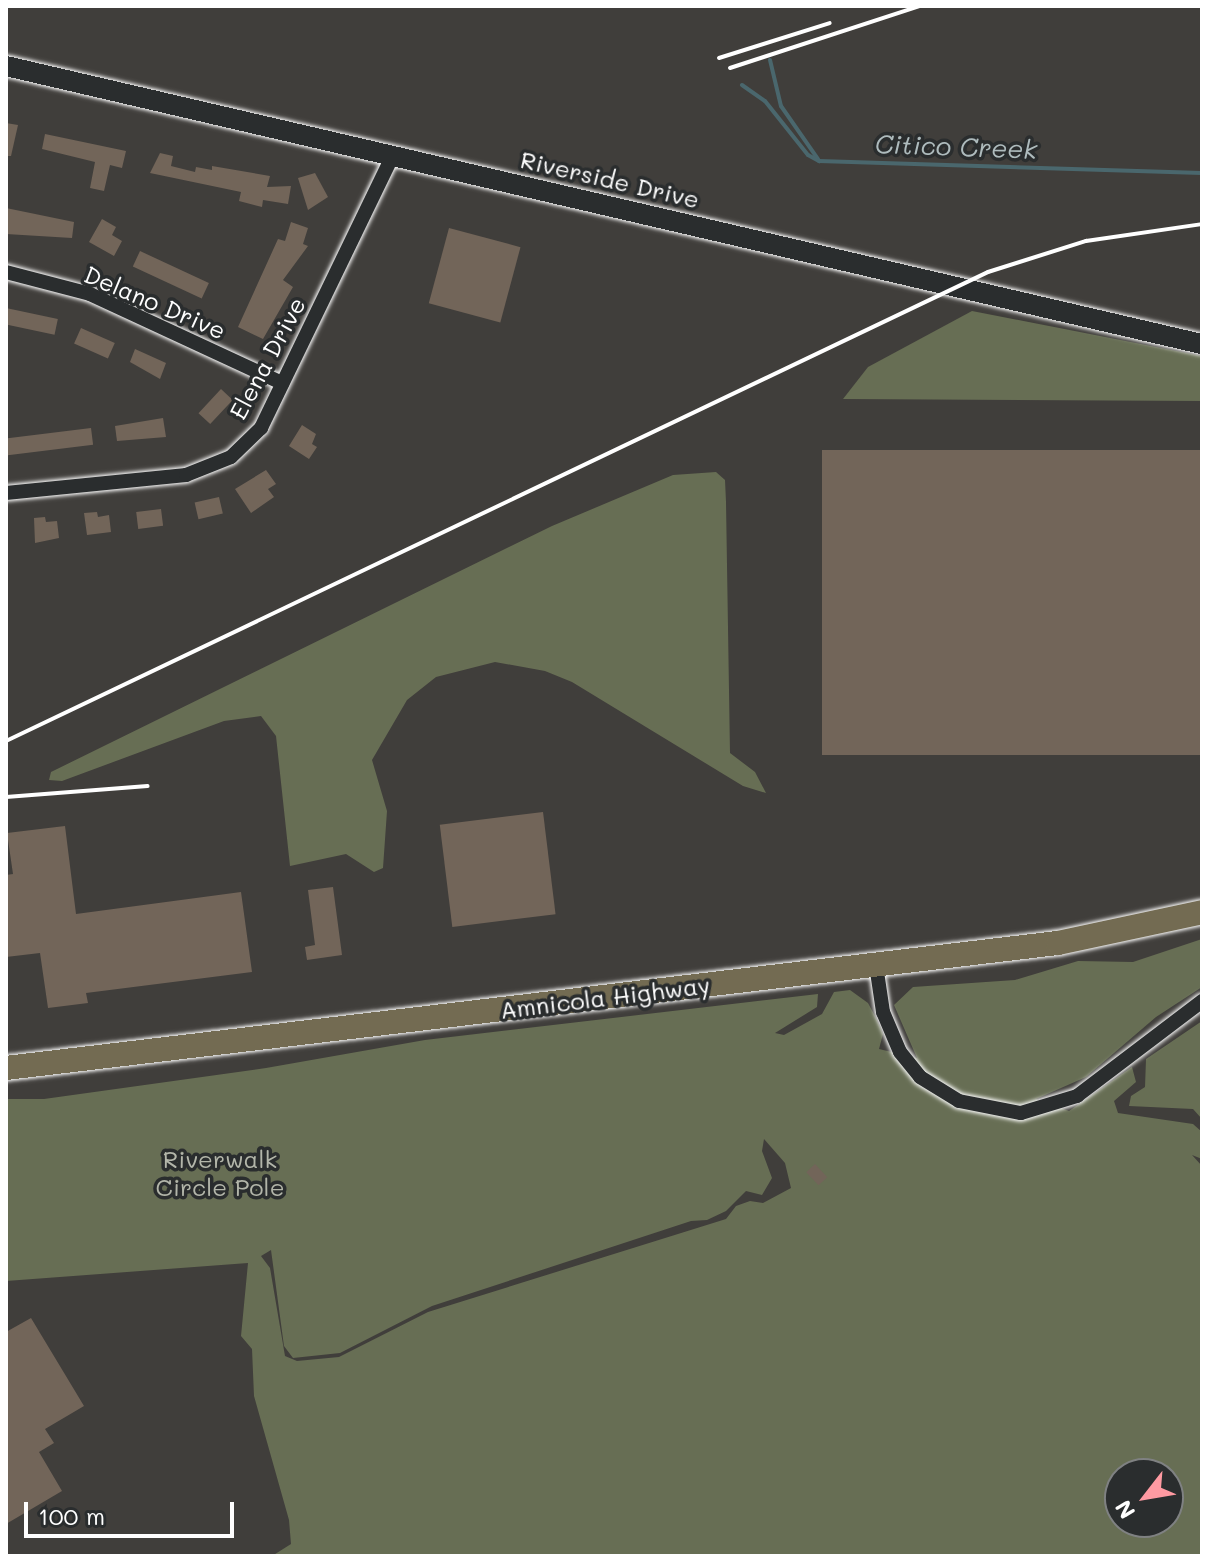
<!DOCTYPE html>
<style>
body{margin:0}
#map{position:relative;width:1208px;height:1562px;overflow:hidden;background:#403e3b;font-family:Mali,sans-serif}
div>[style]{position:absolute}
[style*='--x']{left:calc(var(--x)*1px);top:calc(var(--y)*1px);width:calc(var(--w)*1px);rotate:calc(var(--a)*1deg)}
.green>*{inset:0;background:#676e54}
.stream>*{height:4px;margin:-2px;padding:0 2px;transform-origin:2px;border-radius:2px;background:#4a676d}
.building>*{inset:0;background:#726559;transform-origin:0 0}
.roads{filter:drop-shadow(0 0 2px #fff) drop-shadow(0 0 2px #fff)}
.street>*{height:14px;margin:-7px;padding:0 7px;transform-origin:7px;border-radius:7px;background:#2a2d2e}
.secondary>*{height:20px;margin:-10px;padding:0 10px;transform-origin:10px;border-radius:10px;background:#2a2d2e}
.primary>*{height:24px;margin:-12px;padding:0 12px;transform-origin:12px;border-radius:12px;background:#736b52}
.rail>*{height:4px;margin:-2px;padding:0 2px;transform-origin:2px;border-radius:2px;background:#fff}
span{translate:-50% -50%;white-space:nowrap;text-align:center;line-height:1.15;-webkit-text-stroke:7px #2a2d2e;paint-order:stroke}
.street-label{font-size:24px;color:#fff}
.park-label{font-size:24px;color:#b3b6aa}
.water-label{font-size:26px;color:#aebbbd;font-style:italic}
.frame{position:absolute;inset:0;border:8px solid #fff;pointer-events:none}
.north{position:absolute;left:1104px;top:1458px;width:80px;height:80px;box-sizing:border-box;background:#2a2d2e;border:2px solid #7f8182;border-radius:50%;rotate:239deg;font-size:22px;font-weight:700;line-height:32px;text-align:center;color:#fff}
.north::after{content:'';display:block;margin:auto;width:28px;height:36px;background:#ff9aa2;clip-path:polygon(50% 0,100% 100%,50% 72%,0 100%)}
.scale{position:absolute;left:24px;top:1502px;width:210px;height:36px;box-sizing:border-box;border:4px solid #fff;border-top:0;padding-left:10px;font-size:24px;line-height:28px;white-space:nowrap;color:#fff;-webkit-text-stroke:6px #2a2d2e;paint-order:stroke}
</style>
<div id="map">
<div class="green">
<i style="clip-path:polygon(972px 311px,1202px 356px,1202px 401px,843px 399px,868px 367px)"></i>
<i style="clip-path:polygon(716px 472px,725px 480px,726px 502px,730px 753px,755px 772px,766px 793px,743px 786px,572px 682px,545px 671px,495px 662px,436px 677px,407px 700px,372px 760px,387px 811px,383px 868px,374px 872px,346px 854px,290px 866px,276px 736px,261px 716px,224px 721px,62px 781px,49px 780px,51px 772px,552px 526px,673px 475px)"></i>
<i style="clip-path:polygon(evenodd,1202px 939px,1202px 987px,1156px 1017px,1086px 1077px,1036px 1099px,1069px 1111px,1132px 1067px,1136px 1082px,1114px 1101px,1118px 1113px,1193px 1124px,1202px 1132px,1202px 1159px,1192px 1155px,1202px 1166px,1202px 1556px,272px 1556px,291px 1544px,289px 1520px,254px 1396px,252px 1349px,241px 1336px,248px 1263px,6px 1281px,6px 1099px,44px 1099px,266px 1068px,425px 1040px,818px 994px,817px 1007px,775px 1033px,784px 1035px,822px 1014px,834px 992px,850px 990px,868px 1003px,876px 1018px,883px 1034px,879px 1049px,917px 1058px,894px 1005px,913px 987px,1015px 980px,1078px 961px,1133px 962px,1202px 939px,764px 1139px,785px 1163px,791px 1188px,763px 1203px,750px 1201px,736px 1206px,726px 1219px,428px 1312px,339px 1357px,297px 1361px,285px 1356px,270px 1268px,261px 1256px,271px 1250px,284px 1346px,293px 1358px,340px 1353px,432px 1306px,691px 1221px,707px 1220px,726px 1211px,746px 1191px,762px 1195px,772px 1178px,762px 1151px,764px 1139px,1202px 939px,1120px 1474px,1168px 1474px,1168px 1522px,1120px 1522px,1120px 1474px)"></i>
<i style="clip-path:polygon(1202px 1021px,1202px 1119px,1193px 1109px,1129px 1106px,1131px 1096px,1145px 1087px,1146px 1059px)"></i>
</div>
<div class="stream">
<i style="--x:770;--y:60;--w:47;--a:76.6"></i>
<i style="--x:781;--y:106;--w:65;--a:55.1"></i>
<i style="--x:742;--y:85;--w:28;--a:35"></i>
<i style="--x:765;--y:101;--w:69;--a:51.5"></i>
<i style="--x:808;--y:155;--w:13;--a:29"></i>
<i style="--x:819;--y:161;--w:383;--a:1.8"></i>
</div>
<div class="building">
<i style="clip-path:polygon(6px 123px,18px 125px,11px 156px,6px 156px)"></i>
<i style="clip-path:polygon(45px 134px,126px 151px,122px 168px,110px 165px,104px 191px,90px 188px,95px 162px,42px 149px)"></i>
<i style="clip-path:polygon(160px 153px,173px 156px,171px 166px,195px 172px,196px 167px,212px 170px,212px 166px,270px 176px,267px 187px,291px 186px,288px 204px,263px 200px,262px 207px,239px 201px,241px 192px,150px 173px)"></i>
<i style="clip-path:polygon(315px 173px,328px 197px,308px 210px,298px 178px)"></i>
<i style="clip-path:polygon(6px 208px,74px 222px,72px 238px,6px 234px)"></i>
<i style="clip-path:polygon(102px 219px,116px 227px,112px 235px,122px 241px,114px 256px,89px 242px)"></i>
<i style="clip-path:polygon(291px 222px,308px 228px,303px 244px,308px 246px,283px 280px,293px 287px,263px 339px,238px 327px,278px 239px,285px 241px)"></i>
<i style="left:449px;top:228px;width:74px;height:78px;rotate:15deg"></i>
<i style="left:140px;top:251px;width:76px;height:17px;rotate:25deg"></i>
<i style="left:6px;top:308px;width:53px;height:16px;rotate:12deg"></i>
<i style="left:81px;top:328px;width:37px;height:17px;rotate:24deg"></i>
<i style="clip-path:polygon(135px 349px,166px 363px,160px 379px,130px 362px)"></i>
<i style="left:221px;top:389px;width:16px;height:33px;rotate:43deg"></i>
<i style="clip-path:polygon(163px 418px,166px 437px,117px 441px,115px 426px)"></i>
<i style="clip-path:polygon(302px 425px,316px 434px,312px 444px,317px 447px,309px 459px,289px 446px)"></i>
<i style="left:91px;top:428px;width:17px;height:86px;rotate:83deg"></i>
<i style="left:822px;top:450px;width:380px;height:305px"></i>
<i style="clip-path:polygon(266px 470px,276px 484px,268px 489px,274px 497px,251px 513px,235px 489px)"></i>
<i style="left:219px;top:497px;width:17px;height:25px;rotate:77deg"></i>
<i style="left:161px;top:509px;width:17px;height:25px;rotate:83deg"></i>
<i style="clip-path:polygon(97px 512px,98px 517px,109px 515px,111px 532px,87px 535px,84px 513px)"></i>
<i style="clip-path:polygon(45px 517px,46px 522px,57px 521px,59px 538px,35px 543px,34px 518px)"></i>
<i style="left:543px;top:812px;width:103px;height:104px;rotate:83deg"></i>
<i style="clip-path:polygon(65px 826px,76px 914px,241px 892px,252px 972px,86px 993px,88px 1003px,48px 1008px,40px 953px,6px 957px,6px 875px,13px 874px,7px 833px)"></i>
<i style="clip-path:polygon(333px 887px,342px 955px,307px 960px,305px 947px,315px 945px,308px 890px)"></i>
<i style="left:815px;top:1164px;width:18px;height:12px;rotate:47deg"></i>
<i style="clip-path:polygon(31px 1318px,84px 1406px,45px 1429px,54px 1443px,39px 1452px,62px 1491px,6px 1524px,6px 1332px)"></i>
</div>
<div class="roads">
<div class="street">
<i style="--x:6;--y:272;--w:87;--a:14.7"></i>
<i style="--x:90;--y:294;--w:212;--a:24.9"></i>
<i style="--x:6;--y:493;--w:181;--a:-5.7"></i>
<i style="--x:186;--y:475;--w:48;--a:-21.8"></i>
<i style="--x:231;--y:457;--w:42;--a:-44"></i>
<i style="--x:261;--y:428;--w:303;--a:-64.2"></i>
<i style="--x:876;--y:965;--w:48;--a:81.5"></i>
<i style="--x:883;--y:1012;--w:43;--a:67"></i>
<i style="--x:900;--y:1052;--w:32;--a:51"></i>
<i style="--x:920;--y:1077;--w:46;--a:31.6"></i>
<i style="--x:959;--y:1101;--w:63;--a:11"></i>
<i style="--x:1021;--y:1113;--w:59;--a:-16.9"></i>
<i style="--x:1077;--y:1096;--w:157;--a:-37.2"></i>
</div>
<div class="secondary">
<i style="--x:6;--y:66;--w:1228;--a:13.09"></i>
</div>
<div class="primary">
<i style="--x:6;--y:1068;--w:1059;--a:-6.78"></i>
<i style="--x:1058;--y:943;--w:147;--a:-12.1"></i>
</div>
</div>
<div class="rail">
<i style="--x:719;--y:58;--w:116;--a:-17.5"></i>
<i style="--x:730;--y:68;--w:200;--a:-18.1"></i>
<i style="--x:6;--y:741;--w:1088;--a:-25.53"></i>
<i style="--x:988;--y:272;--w:103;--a:-17.6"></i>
<i style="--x:1086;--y:241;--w:117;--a:-8.3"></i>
<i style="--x:6;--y:797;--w:142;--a:-4.4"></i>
</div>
<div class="street-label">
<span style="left:610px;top:179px;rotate:13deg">Riverside Drive</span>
<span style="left:155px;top:302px;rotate:23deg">Delano Drive</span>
<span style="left:267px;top:358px;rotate:-62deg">Elena Drive</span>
<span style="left:605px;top:997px;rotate:-7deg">Amnicola Highway</span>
</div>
<div class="park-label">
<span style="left:220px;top:1173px">Riverwalk<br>Circle Pole</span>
</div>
<div class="water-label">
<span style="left:956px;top:147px;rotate:2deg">Citico Creek</span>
</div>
<div class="frame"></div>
<div class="north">N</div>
<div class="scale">100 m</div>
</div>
